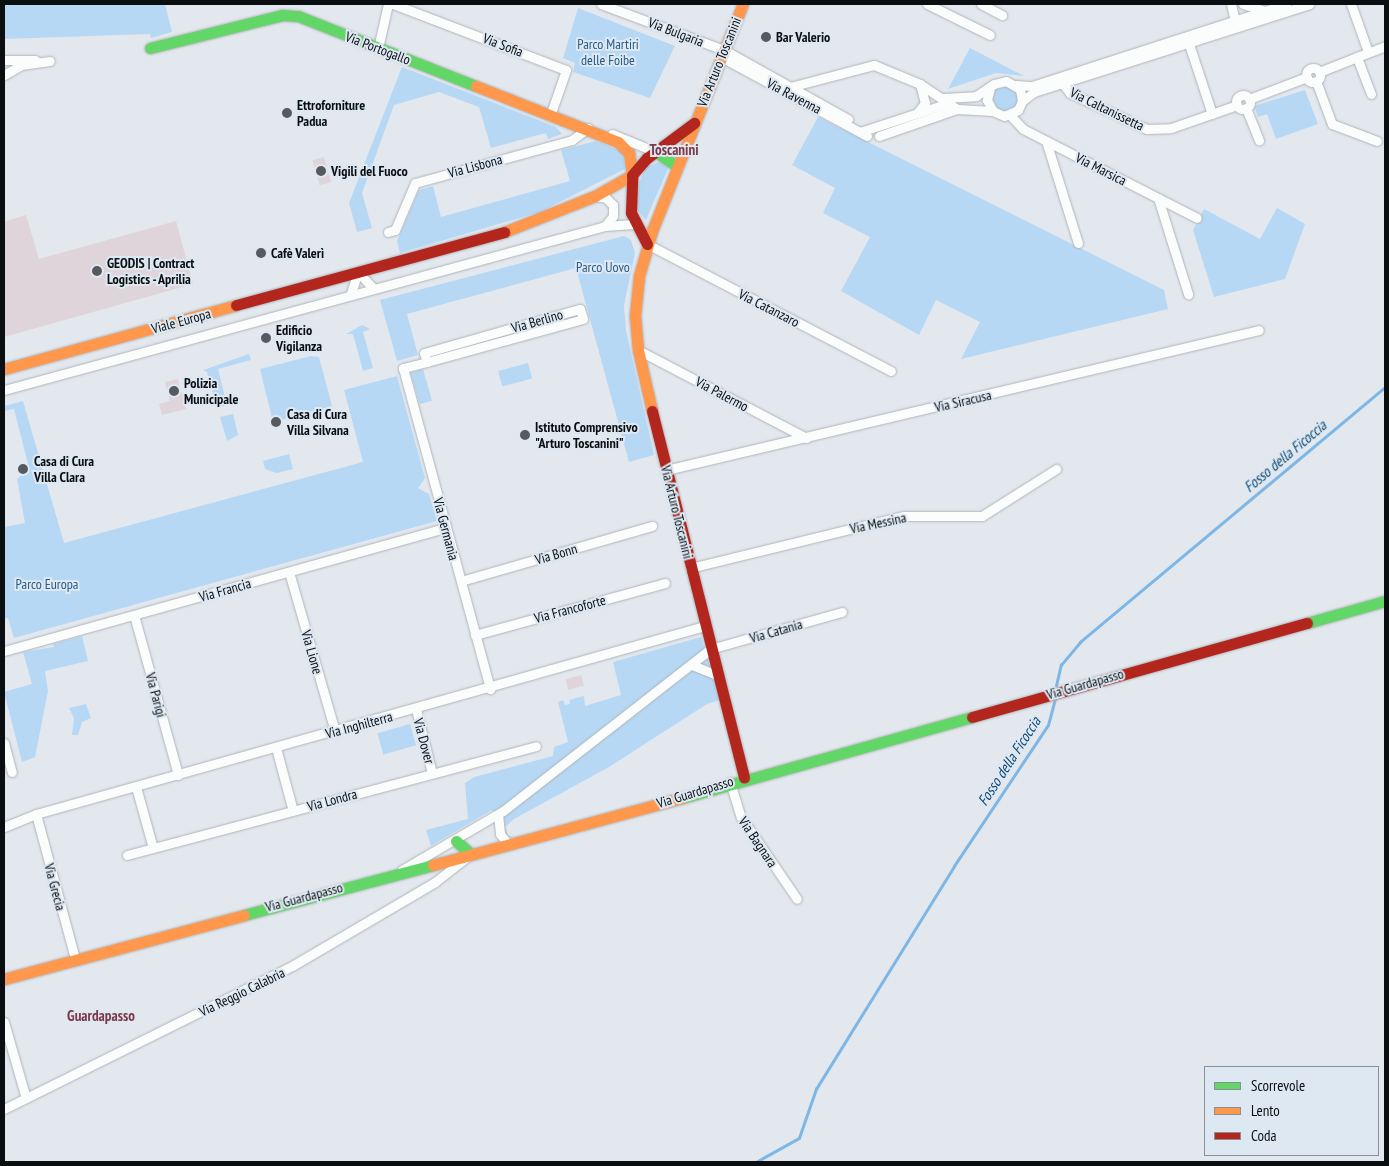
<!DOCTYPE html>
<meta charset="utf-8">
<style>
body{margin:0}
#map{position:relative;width:1389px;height:1166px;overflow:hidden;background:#e2e8ee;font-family:"PT Sans Narrow",sans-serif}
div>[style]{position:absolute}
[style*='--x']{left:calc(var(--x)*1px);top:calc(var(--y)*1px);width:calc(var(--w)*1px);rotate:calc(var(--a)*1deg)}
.green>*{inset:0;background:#b7d8f5;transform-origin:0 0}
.round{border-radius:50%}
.stream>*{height:2.5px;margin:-1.25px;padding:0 1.25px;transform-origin:1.25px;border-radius:1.25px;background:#7eb6e5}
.building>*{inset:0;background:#ded4d9;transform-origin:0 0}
.roads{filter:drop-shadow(0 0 1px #b0b4b8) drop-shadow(0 0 1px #b0b4b8)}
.street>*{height:9px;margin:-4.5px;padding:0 4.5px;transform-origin:4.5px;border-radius:4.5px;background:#fbfcfc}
.street>.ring{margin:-4.5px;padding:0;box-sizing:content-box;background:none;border:9px solid #fbfcfc;border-radius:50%}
.fast>*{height:11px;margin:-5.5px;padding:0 5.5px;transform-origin:5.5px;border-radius:5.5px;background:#63d668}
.slow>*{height:11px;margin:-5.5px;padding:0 5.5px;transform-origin:5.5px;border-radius:5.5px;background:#ff974d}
.jam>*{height:11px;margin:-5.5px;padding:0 5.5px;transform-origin:5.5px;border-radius:5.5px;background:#b3261e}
.dots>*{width:14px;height:14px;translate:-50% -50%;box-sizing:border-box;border:2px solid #dee8f2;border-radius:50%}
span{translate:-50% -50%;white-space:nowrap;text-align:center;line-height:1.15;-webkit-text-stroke:4px #dee8f2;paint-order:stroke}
.street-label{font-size:14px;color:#0a0e11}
.poi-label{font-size:14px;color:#0a0e11;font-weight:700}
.left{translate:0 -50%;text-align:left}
.park-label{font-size:14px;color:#255b87}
.neighbourhood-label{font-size:15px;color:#7f3848;font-weight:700}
.water-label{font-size:15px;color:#0e4872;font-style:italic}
.frame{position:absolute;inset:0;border:5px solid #0a0e11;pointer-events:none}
.legend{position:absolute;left:1204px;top:1066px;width:175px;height:90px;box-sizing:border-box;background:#dee8f2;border:1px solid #899198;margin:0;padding:6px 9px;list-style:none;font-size:15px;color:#0a0e11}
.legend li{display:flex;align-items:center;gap:10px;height:25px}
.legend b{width:25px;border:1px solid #899198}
</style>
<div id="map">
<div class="green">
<i style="clip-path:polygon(4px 4px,165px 4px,172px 32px,151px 38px,150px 34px,4px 39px)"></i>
<i style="clip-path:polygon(578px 8px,675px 46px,650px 98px,573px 72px,575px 63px,563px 58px)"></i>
<i style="clip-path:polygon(970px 48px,1024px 76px,996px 73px,948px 89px)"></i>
<i style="clip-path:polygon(402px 67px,556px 127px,562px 134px,548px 139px,546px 133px,491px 148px,479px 107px,439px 92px,394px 105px,362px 193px,372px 228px,357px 232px,349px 203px)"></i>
<i class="round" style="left:990px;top:84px;width:28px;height:28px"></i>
<i style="clip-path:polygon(1305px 90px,1318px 124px,1276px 139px,1267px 114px,1258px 117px,1254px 106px)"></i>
<i style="clip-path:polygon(818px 117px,1164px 290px,1168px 309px,961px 359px,980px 322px,936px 300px,919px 335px,841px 291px,870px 237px,823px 213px,835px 188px,792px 165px)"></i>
<i style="clip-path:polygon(596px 141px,623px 152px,625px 169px,540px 212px,400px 253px,397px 241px,419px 190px,433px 186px,441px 217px,570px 181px,561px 150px)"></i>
<i style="clip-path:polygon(662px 161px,670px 164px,646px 220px,637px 210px,636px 190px,646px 167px)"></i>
<i style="clip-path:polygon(1277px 208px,1305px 224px,1285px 279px,1214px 297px,1193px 230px,1204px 209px,1260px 239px)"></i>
<i style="clip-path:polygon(624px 236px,631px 240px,635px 253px,624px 306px,626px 330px,654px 455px,629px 462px,576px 268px,407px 314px,418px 355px,397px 361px,380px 300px)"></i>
<i style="clip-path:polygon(362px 325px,370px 329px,363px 332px,373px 368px,363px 371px,353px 334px,346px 334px)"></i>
<i style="clip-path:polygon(249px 354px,251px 360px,218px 369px,227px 405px,217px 408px,207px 372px,203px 370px)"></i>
<i style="clip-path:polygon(311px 356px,319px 357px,332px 406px,277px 421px,272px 418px,260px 369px)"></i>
<i style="left:528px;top:363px;width:16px;height:31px;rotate:75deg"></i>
<i style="left:423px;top:369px;width:33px;height:13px;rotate:74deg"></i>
<i style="clip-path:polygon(397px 376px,425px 478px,418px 488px,429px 494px,437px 521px,14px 638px,8px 618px,4px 619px,4px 527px,25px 523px,17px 479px,29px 468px,14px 409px,4px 411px,4px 406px,23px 401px,64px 543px,363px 462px,344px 390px)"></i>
<i style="clip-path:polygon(233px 414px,238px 435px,227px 441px,220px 417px)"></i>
<i style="clip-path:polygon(289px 454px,293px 469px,277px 473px,265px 469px,263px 461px)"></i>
<i style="clip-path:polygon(82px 636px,88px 661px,45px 671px,48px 691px,35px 757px,22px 762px,4px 692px,32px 684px,23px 652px,54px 647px,53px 644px)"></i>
<i style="clip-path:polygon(701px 637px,720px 700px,707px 704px,609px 767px,514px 819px,505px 827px,508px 836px,513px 837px,507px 837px,505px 835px,502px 821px,492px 810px,431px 846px,426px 830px,468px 819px,465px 783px,474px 777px,553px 756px,554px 747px,568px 742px,558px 702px,563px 700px,565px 705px,570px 704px,569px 700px,584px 696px,585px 706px,621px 695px,613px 662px)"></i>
<i style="clip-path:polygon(86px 704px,91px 718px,82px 722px,78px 735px,72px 735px,74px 718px,69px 708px)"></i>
<i style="left:410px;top:724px;width:22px;height:34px;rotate:74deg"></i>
</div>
<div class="stream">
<i style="--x:1055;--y:690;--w:26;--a:-77"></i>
<i style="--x:1061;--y:665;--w:30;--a:-50"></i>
<i style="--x:1080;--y:642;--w:398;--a:-39.9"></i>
<i style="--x:756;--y:1162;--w:49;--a:-29.2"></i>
<i style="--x:799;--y:1138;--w:52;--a:-70.9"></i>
<i style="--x:816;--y:1089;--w:262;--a:-58.2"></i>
<i style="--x:954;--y:866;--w:169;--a:-56.3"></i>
<i style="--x:1048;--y:725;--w:28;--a:-75"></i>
</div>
<div class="building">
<i style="left:324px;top:157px;width:26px;height:12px;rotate:74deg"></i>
<i style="clip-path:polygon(26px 215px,39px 259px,176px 221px,193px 284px,4px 337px,4px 222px)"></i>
<i style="clip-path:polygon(178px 379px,186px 409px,162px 415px,159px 404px,170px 401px,165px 382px)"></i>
<i style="left:581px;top:675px;width:11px;height:16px;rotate:75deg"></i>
</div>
<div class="roads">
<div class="street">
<i style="--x:393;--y:4;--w:185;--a:20.9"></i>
<i style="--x:566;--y:70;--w:49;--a:109.2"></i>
<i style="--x:601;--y:4;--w:131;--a:20.5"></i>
<i style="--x:724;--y:50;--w:142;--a:29.1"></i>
<i style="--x:927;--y:4;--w:70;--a:26.2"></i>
<i style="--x:981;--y:4;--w:24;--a:28"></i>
<i style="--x:1231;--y:4;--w:17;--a:77"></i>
<i style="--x:1243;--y:4;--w:23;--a:18"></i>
<i style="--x:1351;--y:4;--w:51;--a:70.5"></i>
<i style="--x:1187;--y:38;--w:80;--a:71.8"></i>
<i style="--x:378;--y:48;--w:45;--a:-77.2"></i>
<i style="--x:721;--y:57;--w:166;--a:28.4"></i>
<i style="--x:4;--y:60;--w:31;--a:0"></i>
<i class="ring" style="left:1306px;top:68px;width:5px;height:5px"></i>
<i style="--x:1319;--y:72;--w:41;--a:-21.5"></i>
<i style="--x:4;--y:75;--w:20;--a:-30"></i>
<i style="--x:21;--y:65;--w:29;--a:-8"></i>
<i style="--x:1059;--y:79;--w:18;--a:52"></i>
<i style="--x:1070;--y:93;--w:85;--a:25.1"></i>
<i style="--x:1147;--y:129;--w:24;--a:-2"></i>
<i style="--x:1171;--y:128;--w:70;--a:-19.2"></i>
<i style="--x:1316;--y:81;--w:46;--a:69.6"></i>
<i style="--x:1332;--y:124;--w:48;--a:20.7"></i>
<i style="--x:1016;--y:85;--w:16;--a:4"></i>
<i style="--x:1032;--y:86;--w:267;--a:-17.9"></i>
<i style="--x:790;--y:87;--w:87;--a:-14.7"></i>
<i style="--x:874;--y:65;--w:50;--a:22.4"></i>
<i style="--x:920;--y:84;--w:45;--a:34"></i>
<i style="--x:957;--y:109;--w:36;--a:3"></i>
<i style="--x:1371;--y:94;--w:40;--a:-111"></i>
<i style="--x:1357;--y:57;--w:30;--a:-21"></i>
<i class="ring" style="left:1236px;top:95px;width:5px;height:5px"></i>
<i style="--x:943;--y:98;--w:33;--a:-3"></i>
<i style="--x:976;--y:96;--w:22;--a:-34"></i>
<i style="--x:994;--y:84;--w:12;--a:-14"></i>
<i style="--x:1006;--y:81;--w:16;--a:30"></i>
<i style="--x:1020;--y:89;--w:12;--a:81"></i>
<i style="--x:1022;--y:101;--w:10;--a:114"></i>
<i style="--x:1018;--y:110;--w:15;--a:157"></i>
<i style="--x:1004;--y:116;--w:12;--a:-156"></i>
<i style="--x:993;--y:111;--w:13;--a:-119"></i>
<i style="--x:987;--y:100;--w:12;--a:-76"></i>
<i style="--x:1249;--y:99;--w:62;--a:-20.8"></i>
<i style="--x:1022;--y:101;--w:15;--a:-37"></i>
<i style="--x:1034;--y:92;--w:289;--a:-17.7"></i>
<i style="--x:1246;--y:108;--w:35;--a:68"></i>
<i style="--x:917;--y:113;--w:13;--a:-51"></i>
<i style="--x:925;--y:103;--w:20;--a:-105"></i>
<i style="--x:1010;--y:115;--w:19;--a:47"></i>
<i style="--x:1023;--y:129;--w:195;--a:27.1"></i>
<i style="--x:860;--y:132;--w:93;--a:-18.2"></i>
<i style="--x:612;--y:134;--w:48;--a:22.2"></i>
<i style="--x:879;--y:136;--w:83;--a:-19.1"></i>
<i style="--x:1046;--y:141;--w:107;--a:72.6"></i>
<i style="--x:595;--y:196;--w:11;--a:10"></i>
<i style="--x:606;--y:198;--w:10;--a:45"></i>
<i style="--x:613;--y:205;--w:11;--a:90"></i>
<i style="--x:613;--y:216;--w:13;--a:129"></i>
<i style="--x:1158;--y:198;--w:101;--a:72.6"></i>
<i style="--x:388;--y:232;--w:7;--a:-16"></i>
<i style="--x:395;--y:230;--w:51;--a:-66.9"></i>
<i style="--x:415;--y:183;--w:163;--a:-15.3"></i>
<i style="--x:572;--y:140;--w:20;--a:-37"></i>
<i style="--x:647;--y:244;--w:275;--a:27.5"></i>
<i style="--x:351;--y:293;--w:22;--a:-72"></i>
<i style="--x:358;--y:272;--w:22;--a:47"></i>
<i style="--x:580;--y:309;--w:10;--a:73"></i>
<i style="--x:583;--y:319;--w:162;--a:164.6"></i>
<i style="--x:427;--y:362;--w:9;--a:-108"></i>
<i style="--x:424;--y:353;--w:162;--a:-15.8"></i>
<i style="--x:638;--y:350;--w:190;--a:27.6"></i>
<i style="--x:427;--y:362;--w:25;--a:166"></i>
<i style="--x:403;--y:368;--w:333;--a:74.8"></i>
<i style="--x:4;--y:390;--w:623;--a:-15.26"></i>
<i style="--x:605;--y:226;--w:28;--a:-4"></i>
<i style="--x:666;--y:470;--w:609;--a:-13.28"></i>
<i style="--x:690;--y:568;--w:220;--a:-13.7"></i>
<i style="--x:904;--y:516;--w:78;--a:0"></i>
<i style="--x:982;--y:516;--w:88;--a:-32.4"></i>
<i style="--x:289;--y:572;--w:166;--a:73.9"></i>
<i style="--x:461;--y:581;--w:199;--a:-16.1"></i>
<i style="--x:134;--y:615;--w:166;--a:74.6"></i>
<i style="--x:475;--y:635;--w:197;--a:-15.3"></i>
<i style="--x:4;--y:651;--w:459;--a:-15.6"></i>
<i style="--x:692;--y:665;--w:27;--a:22"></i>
<i style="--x:416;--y:709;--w:66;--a:76"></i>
<i style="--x:4;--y:743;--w:30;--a:75"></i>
<i style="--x:276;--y:748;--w:65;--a:74.9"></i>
<i style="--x:730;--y:782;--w:37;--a:73"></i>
<i style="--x:741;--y:817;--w:99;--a:55.7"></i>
<i style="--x:136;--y:787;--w:63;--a:74.4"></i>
<i style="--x:36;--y:814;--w:150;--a:74.9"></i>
<i style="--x:498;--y:814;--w:20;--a:84"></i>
<i style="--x:500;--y:834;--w:14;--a:51"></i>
<i style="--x:4;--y:827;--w:35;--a:-22"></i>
<i style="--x:36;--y:814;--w:695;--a:-15.7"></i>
<i style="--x:127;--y:855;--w:423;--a:-14.9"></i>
<i style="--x:402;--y:870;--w:117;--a:-30.3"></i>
<i style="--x:503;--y:811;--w:263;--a:-38"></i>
<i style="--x:710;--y:649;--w:137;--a:-15.7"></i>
<i style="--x:4;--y:1022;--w:79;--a:73.9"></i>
<i style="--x:4;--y:1109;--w:322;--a:-26.4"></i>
<i style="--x:292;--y:966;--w:166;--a:-30.4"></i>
<i style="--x:435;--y:882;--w:41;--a:-38"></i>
</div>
<div class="fast">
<i style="--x:150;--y:48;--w:136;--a:-14"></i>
<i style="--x:282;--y:15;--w:16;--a:4"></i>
<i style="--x:298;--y:16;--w:191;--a:21.5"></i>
<i style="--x:656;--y:152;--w:25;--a:34"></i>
<i style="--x:1307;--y:623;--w:81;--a:-15.8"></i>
<i style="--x:682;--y:798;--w:301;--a:-15.6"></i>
<i style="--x:456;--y:841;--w:20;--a:41"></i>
<i style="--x:244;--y:915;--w:196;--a:-14.8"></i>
</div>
<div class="slow">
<i style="--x:476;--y:86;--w:153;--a:21.5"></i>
<i style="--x:618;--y:142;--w:16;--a:45"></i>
<i style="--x:629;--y:153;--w:22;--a:82"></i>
<i style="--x:504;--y:232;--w:98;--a:-21.6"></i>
<i style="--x:595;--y:196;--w:43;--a:-29.6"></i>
<i style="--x:4;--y:369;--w:241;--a:-15.4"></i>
<i style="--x:652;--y:411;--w:63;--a:-102.9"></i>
<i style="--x:638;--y:350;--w:34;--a:-95"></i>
<i style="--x:635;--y:316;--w:40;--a:-84.3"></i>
<i style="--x:639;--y:276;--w:47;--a:-73.9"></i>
<i style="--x:652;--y:231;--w:245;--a:-68.2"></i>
<i style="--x:433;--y:865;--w:258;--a:-15.1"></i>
<i style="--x:4;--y:979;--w:248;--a:-14.9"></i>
</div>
<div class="jam">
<i style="--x:647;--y:244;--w:35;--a:-117"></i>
<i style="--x:631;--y:213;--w:38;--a:-88"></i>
<i style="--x:632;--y:175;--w:23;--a:-49"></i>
<i style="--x:647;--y:158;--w:59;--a:-36.7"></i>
<i style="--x:236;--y:305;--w:278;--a:-15.2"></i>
<i style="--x:652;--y:411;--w:378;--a:75.9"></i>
<i style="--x:972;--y:717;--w:348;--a:-15.7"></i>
</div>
</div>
<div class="dots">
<i style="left:766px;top:37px;background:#565a5e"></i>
<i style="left:287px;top:113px;background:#565a5e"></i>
<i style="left:321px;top:171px;background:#565a5e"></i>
<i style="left:261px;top:253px;background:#565a5e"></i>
<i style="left:97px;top:271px;background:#565a5e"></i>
<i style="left:266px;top:338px;background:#565a5e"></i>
<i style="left:174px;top:391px;background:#565a5e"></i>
<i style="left:276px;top:422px;background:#565a5e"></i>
<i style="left:525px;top:435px;background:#565a5e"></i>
<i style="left:23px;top:469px;background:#565a5e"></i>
</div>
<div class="street-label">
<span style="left:676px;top:32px;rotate:21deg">Via Bulgaria</span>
<span style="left:503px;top:45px;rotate:21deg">Via Sofia</span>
<span style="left:378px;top:48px;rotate:21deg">Via Portogallo</span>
<span style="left:719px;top:62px;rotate:-68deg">Via Arturo Toscanini</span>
<span style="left:794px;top:96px;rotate:28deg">Via Ravenna</span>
<span style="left:1107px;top:109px;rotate:26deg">Via Caltanissetta</span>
<span style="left:475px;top:166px;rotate:-15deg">Via Lisbona</span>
<span style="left:1101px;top:169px;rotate:27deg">Via Marsica</span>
<span style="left:769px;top:308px;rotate:27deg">Via Catanzaro</span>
<span style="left:181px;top:321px;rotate:-15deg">Viale Europa</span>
<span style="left:537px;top:321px;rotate:-16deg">Via Berlino</span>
<span style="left:722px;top:394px;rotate:28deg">Via Palermo</span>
<span style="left:963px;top:401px;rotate:-13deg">Via Siracusa</span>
<span style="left:677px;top:512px;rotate:76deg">Via Arturo Toscanini</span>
<span style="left:878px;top:523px;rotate:-12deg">Via Messina</span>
<span style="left:446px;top:529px;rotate:75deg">Via Germania</span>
<span style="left:556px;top:554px;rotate:-16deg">Via Bonn</span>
<span style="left:225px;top:590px;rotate:-16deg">Via Francia</span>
<span style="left:570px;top:609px;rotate:-15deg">Via Francoforte</span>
<span style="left:776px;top:631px;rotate:-16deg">Via Catania</span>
<span style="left:312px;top:652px;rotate:74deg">Via Lione</span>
<span style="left:1085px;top:684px;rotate:-16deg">Via Guardapasso</span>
<span style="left:156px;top:695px;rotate:75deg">Via Parigi</span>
<span style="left:359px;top:725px;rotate:-15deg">Via Inghilterra</span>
<span style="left:424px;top:741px;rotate:75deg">Via Dover</span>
<span style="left:695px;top:792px;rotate:-17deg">Via Guardapasso</span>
<span style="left:332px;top:800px;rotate:-15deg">Via Londra</span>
<span style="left:758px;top:842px;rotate:56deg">Via Bagnara</span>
<span style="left:55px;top:887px;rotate:75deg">Via Grecia</span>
<span style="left:304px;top:897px;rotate:-15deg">Via Guardapasso</span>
<span style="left:242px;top:992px;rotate:-26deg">Via Reggio Calabria</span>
</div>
<div class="poi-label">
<span class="left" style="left:776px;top:37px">Bar Valerio</span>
<span class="left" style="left:297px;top:113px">Ettroforniture<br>Padua</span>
<span class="left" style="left:331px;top:171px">Vigili del Fuoco</span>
<span class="left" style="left:271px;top:253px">Cafè Valerì</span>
<span class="left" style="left:107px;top:271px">GEODIS | Contract<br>Logistics - Aprilia</span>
<span class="left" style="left:276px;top:338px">Edificio<br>Vigilanza</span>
<span class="left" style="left:184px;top:391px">Polizia<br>Municipale</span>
<span class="left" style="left:287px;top:422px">Casa di Cura<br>Villa Silvana</span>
<span class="left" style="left:535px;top:435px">Istituto Comprensivo<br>"Arturo Toscanini"</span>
<span class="left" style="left:34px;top:469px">Casa di Cura<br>Villa Clara</span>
</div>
<div class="park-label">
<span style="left:608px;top:52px">Parco Martiri<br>delle Foibe</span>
<span style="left:603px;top:267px">Parco Uovo</span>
<span style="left:47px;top:584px">Parco Europa</span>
</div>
<div class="neighbourhood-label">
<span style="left:674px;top:150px">Toscanini</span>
<span style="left:101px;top:1016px">Guardapasso</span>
</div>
<div class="water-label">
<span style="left:1285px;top:456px;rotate:-40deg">Fosso della Ficoccia</span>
<span style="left:1009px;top:761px;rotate:-57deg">Fosso della Ficoccia</span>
</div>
<div class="frame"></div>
<ul class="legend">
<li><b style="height:6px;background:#63d668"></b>Scorrevole</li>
<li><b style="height:6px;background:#ff974d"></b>Lento</li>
<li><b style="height:6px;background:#b3261e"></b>Coda</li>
</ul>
</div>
